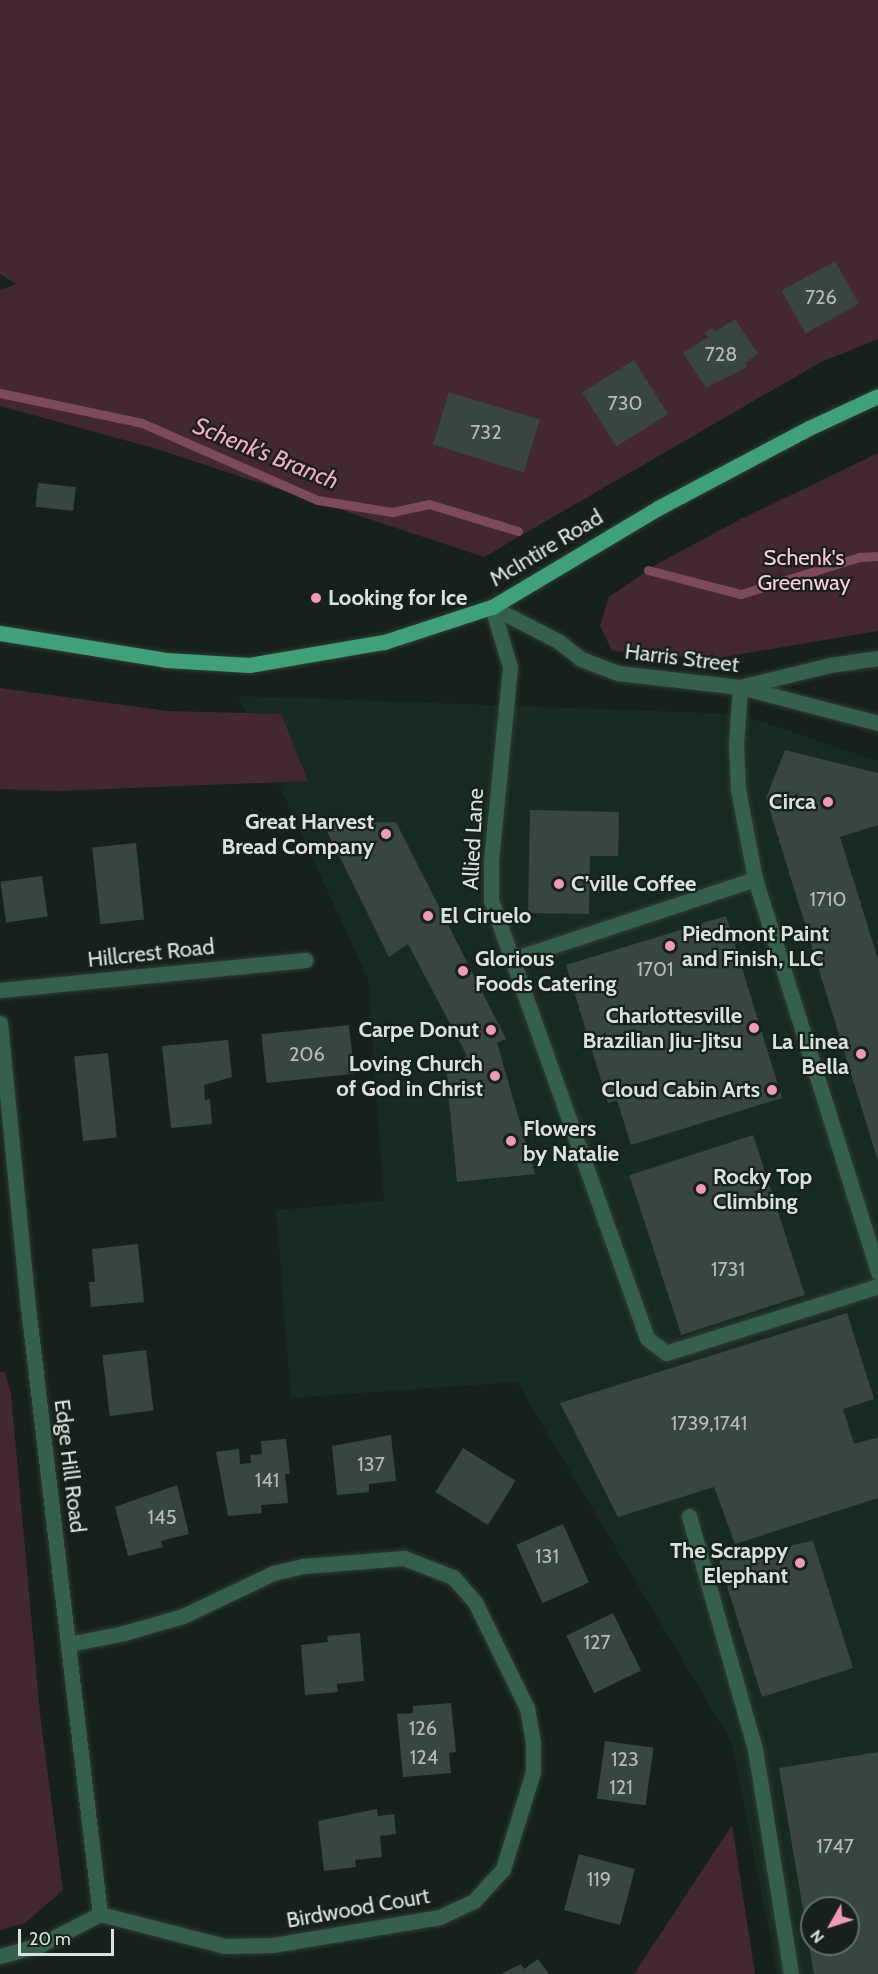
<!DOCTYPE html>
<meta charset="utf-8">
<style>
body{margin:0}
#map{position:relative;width:878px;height:1974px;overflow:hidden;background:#16211b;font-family:Cabin,sans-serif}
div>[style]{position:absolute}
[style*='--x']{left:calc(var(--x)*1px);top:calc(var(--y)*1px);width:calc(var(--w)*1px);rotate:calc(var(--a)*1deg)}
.built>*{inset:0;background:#182b22}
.green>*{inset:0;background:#442831}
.stream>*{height:9px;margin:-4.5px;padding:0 4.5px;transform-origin:4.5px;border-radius:4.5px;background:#7c4a5b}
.building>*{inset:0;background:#39463f;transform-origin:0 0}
.roads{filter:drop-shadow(0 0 2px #313c36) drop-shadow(0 0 2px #313c36)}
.minor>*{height:15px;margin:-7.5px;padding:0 7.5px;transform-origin:7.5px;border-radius:7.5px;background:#34604c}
.major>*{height:15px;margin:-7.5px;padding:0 7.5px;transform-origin:7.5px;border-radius:7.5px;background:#3ea178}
.dots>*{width:16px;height:16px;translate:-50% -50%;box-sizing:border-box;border:3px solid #16211b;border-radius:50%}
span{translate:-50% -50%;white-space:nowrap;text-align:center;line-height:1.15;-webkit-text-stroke:4.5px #16211b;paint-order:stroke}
.number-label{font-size:20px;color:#b2bbb6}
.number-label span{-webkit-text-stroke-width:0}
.street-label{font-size:22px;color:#dae2de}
.park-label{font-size:22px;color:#fecbda}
.poi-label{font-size:22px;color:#dae2de;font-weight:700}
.left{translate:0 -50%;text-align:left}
.right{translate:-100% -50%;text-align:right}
.water-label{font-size:24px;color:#faa8c3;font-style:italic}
.north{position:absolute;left:800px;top:1896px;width:60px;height:60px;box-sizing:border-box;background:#16211b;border:2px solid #646e69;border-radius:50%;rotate:231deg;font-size:16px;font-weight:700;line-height:24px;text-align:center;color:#dae2de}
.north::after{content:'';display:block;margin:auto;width:21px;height:27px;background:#f09ab7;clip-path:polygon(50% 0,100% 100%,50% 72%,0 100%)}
.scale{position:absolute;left:18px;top:1929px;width:96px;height:27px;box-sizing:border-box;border:3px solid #dae2de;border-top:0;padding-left:8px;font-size:18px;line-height:21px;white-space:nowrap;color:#dae2de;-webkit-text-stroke:4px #16211b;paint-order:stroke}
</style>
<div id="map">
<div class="built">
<i style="clip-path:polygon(evenodd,238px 696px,738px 714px,878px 761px,878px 1974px,777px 1974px,732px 1743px,517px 1382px,291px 1398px,276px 1210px,384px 1201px,368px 979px,238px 696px,812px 1908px,848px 1908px,848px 1944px,812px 1944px,812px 1908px)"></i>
</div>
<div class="green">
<i style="clip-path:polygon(0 0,878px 0,878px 339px,821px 362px,484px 557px,157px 449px,0 406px,0 290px,16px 284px,0 274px)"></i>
<i style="clip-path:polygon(878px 453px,878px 631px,713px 659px,612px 651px,600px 626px,609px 597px,659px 563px,741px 519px)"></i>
<i style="clip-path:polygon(0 688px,167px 711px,281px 714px,308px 781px,57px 791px,0 789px)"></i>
<i style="clip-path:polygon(0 1372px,5px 1372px,11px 1394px,40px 1714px,63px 1890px,25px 1923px,0 1930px)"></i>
<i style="clip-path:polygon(732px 1825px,755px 1974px,634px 1974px)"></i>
</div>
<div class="stream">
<i style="--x:0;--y:393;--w:145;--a:11.9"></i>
<i style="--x:142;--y:423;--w:191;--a:23.7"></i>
<i style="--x:317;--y:500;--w:76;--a:9.1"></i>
<i style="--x:392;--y:512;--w:38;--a:-12"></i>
<i style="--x:429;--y:504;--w:93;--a:16.9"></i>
<i style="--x:648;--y:570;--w:96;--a:14.5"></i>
<i style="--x:741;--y:594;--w:125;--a:-17.3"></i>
<i style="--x:860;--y:557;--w:18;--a:-3"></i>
</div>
<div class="building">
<i style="left:835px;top:261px;width:49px;height:61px;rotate:61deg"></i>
<i style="clip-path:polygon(735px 319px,758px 354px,745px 363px,747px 367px,706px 388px,683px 353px,708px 337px,705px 333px,712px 328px,715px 332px)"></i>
<i style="left:634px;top:360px;width:64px;height:61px;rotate:58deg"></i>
<i style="left:449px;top:392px;width:95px;height:55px;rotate:17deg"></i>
<i style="left:38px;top:483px;width:38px;height:24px;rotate:6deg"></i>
<i style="clip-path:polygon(785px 750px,878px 773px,878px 825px,840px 837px,878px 959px,878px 1161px,766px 798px)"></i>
<i style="clip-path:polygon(530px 810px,619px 812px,618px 856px,590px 856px,589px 914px,528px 913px)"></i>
<i style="clip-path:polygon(396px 822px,506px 1039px,497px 1043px,535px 1174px,457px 1182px,446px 1070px,467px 1056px,408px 944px,389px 957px,323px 823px)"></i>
<i style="left:136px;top:843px;width:77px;height:44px;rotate:84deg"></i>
<i style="left:42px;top:876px;width:41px;height:42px;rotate:82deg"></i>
<i style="clip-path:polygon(726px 916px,782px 1098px,631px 1145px,617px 1100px,608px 1103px,566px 965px)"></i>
<i style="left:349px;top:1025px;width:49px;height:88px;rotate:84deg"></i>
<i style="clip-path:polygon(228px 1040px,232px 1077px,204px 1085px,205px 1100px,210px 1099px,212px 1124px,171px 1128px,162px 1046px)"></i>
<i style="left:108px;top:1053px;width:85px;height:34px;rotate:84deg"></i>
<i style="left:753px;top:1135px;width:168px;height:130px;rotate:72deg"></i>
<i style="clip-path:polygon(138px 1244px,144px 1302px,91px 1307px,89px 1282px,95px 1282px,92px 1249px)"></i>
<i style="clip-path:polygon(847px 1313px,874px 1399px,843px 1409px,854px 1444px,878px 1437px,878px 1498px,735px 1544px,714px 1487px,618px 1517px,560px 1403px)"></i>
<i style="left:146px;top:1350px;width:61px;height:44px;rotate:83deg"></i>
<i style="clip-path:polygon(391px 1435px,396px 1481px,369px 1484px,369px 1492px,337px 1495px,332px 1446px)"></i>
<i style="clip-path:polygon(286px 1439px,290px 1474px,285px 1474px,288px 1503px,261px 1505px,262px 1513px,228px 1516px,216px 1452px,239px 1449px,240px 1464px,251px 1463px,250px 1455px,262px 1454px,261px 1441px)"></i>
<i style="left:463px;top:1448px;width:62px;height:52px;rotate:32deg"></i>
<i style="clip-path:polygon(177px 1485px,189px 1534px,161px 1541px,163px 1547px,128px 1556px,115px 1507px)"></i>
<i style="left:563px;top:1524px;width:64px;height:51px;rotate:66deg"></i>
<i style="clip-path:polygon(813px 1541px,853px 1668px,762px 1697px,719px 1561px,770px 1546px,772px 1549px)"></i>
<i style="left:613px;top:1613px;width:64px;height:52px;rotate:64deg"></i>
<i style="clip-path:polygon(360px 1633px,364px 1681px,337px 1684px,338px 1692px,305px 1695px,301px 1645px,328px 1642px,327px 1636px)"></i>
<i style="clip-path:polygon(451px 1703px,456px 1752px,449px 1753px,451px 1773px,403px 1777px,397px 1714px,413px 1713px,413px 1706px)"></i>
<i style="left:605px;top:1741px;width:49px;height:58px;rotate:8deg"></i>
<i style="clip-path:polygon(evenodd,878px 1752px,878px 1974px,814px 1974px,779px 1768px,878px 1752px,812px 1908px,848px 1908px,848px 1944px,812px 1944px,812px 1908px)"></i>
<i style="clip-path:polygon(377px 1809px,378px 1816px,394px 1814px,396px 1834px,380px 1836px,382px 1857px,355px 1860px,356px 1867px,324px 1871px,318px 1821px)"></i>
<i style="left:579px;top:1854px;width:58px;height:58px;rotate:15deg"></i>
<i style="clip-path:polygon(538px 1959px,549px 1974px,501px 1974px,521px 1964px,524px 1969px)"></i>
</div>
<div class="roads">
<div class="minor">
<i style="--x:492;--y:607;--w:63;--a:73.3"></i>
<i style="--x:510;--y:667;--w:194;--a:95.6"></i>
<i style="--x:491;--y:860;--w:40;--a:90"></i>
<i style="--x:491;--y:900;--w:465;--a:70.4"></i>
<i style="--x:647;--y:1338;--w:24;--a:38"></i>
<i style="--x:666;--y:1353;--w:222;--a:-17.5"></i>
<i style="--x:492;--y:607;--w:74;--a:27.3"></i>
<i style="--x:558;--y:641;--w:29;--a:38"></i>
<i style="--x:581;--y:659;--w:40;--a:21"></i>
<i style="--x:618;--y:673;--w:123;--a:6.5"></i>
<i style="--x:740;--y:687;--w:143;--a:14.6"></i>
<i style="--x:878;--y:658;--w:49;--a:171.7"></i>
<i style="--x:830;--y:665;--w:93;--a:166.3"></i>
<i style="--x:740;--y:687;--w:57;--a:94"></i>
<i style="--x:736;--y:744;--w:45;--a:87.5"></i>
<i style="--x:738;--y:789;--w:92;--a:79.3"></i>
<i style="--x:755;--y:879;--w:412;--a:72.6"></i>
<i style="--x:513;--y:959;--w:255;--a:-18.3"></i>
<i style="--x:0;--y:990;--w:307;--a:-5.6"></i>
<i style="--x:0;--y:1023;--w:285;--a:84.4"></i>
<i style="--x:28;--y:1307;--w:611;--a:83.24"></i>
<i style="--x:689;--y:1516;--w:242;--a:74.2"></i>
<i style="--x:755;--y:1749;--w:228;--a:80.9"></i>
<i style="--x:69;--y:1644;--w:56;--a:-11.3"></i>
<i style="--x:124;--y:1633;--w:61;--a:-16.1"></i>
<i style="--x:183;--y:1616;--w:100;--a:-25.5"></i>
<i style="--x:273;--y:1573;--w:31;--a:-13"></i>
<i style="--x:303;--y:1566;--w:101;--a:-4.5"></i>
<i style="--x:404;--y:1558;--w:53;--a:21.2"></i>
<i style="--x:453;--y:1577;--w:33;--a:49"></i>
<i style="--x:475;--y:1602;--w:118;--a:63.9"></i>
<i style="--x:527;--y:1708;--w:36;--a:80"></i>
<i style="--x:533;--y:1743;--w:29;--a:90"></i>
<i style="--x:533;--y:1772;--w:102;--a:107.2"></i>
<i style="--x:503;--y:1869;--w:43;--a:132.2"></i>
<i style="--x:474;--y:1901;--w:38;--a:155"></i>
<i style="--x:440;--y:1917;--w:170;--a:170.5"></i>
<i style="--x:272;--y:1945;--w:47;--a:178.8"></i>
<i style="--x:225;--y:1946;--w:129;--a:-165.6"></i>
<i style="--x:0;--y:1956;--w:41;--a:-15.4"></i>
<i style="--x:40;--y:1945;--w:68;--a:-27.3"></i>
</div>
<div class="major">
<i style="--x:0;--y:633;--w:168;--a:9.2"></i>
<i style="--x:166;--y:660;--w:83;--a:3.4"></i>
<i style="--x:249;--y:665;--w:137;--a:-9.7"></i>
<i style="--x:384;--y:642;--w:114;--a:-18"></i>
<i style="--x:492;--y:607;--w:193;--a:-30.8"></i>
<i style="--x:658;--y:508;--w:171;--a:-27.9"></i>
<i style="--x:809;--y:428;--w:76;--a:-24.9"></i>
</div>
</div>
<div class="dots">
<i style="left:316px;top:598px;background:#f09ab7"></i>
<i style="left:828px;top:802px;background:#f09ab7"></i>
<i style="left:386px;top:834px;background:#f09ab7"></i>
<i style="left:559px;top:884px;background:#f09ab7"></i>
<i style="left:428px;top:916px;background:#f09ab7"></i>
<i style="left:670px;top:946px;background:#f09ab7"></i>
<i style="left:463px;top:971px;background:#f09ab7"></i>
<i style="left:754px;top:1028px;background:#f09ab7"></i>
<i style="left:491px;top:1030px;background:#f09ab7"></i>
<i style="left:861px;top:1054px;background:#f09ab7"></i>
<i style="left:495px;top:1076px;background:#f09ab7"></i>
<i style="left:772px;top:1090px;background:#f09ab7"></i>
<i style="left:511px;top:1141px;background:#f09ab7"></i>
<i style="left:701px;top:1189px;background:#f09ab7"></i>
<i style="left:800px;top:1563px;background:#f09ab7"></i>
</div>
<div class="number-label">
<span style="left:821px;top:297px">726</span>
<span style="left:721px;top:354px">728</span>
<span style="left:625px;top:403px">730</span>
<span style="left:486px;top:432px">732</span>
<span style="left:828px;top:899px">1710</span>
<span style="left:655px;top:969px">1701</span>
<span style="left:307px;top:1054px">206</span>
<span style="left:728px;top:1269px">1731</span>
<span style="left:709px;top:1423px">1739,1741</span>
<span style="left:371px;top:1464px">137</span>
<span style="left:267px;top:1480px">141</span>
<span style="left:162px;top:1517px">145</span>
<span style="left:547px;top:1556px">131</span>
<span style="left:597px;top:1642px">127</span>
<span style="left:423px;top:1728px">126</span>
<span style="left:424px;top:1757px">124</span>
<span style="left:625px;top:1759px">123</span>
<span style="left:621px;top:1787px">121</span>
<span style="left:835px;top:1846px">1747</span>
<span style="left:599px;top:1879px">119</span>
</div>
<div class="street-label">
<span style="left:546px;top:548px;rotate:-31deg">McIntire Road</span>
<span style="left:682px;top:658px;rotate:7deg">Harris Street</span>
<span style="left:473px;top:839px;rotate:-87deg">Allied Lane</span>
<span style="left:151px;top:953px;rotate:-6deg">Hillcrest Road</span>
<span style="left:70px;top:1466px;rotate:83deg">Edge Hill Road</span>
<span style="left:358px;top:1908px;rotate:-10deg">Birdwood Court</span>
</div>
<div class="park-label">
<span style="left:804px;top:570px">Schenk's<br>Greenway</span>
</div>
<div class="poi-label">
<span class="left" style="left:328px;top:598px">Looking for Ice</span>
<span class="right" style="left:816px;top:802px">Circa</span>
<span class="right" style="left:374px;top:834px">Great Harvest<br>Bread Company</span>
<span class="left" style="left:571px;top:884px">C’ville Coffee</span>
<span class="left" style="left:440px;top:916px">El Ciruelo</span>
<span class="left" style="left:682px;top:946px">Piedmont Paint<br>and Finish, LLC</span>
<span class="left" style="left:475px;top:971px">Glorious<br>Foods Catering</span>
<span class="right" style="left:742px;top:1028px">Charlottesville<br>Brazilian Jiu-Jitsu</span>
<span class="right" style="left:479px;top:1030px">Carpe Donut</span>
<span class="right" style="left:849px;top:1054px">La Linea<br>Bella</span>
<span class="right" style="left:483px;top:1076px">Loving Church<br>of God in Christ</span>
<span class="right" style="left:760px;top:1090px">Cloud Cabin Arts</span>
<span class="left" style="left:523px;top:1141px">Flowers<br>by Natalie</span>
<span class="left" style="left:713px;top:1189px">Rocky Top<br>Climbing</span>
<span class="right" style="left:788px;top:1563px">The Scrappy<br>Elephant</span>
</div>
<div class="water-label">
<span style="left:266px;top:453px;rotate:22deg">Schenk's Branch</span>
</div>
<div class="north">N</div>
<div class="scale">20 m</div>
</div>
